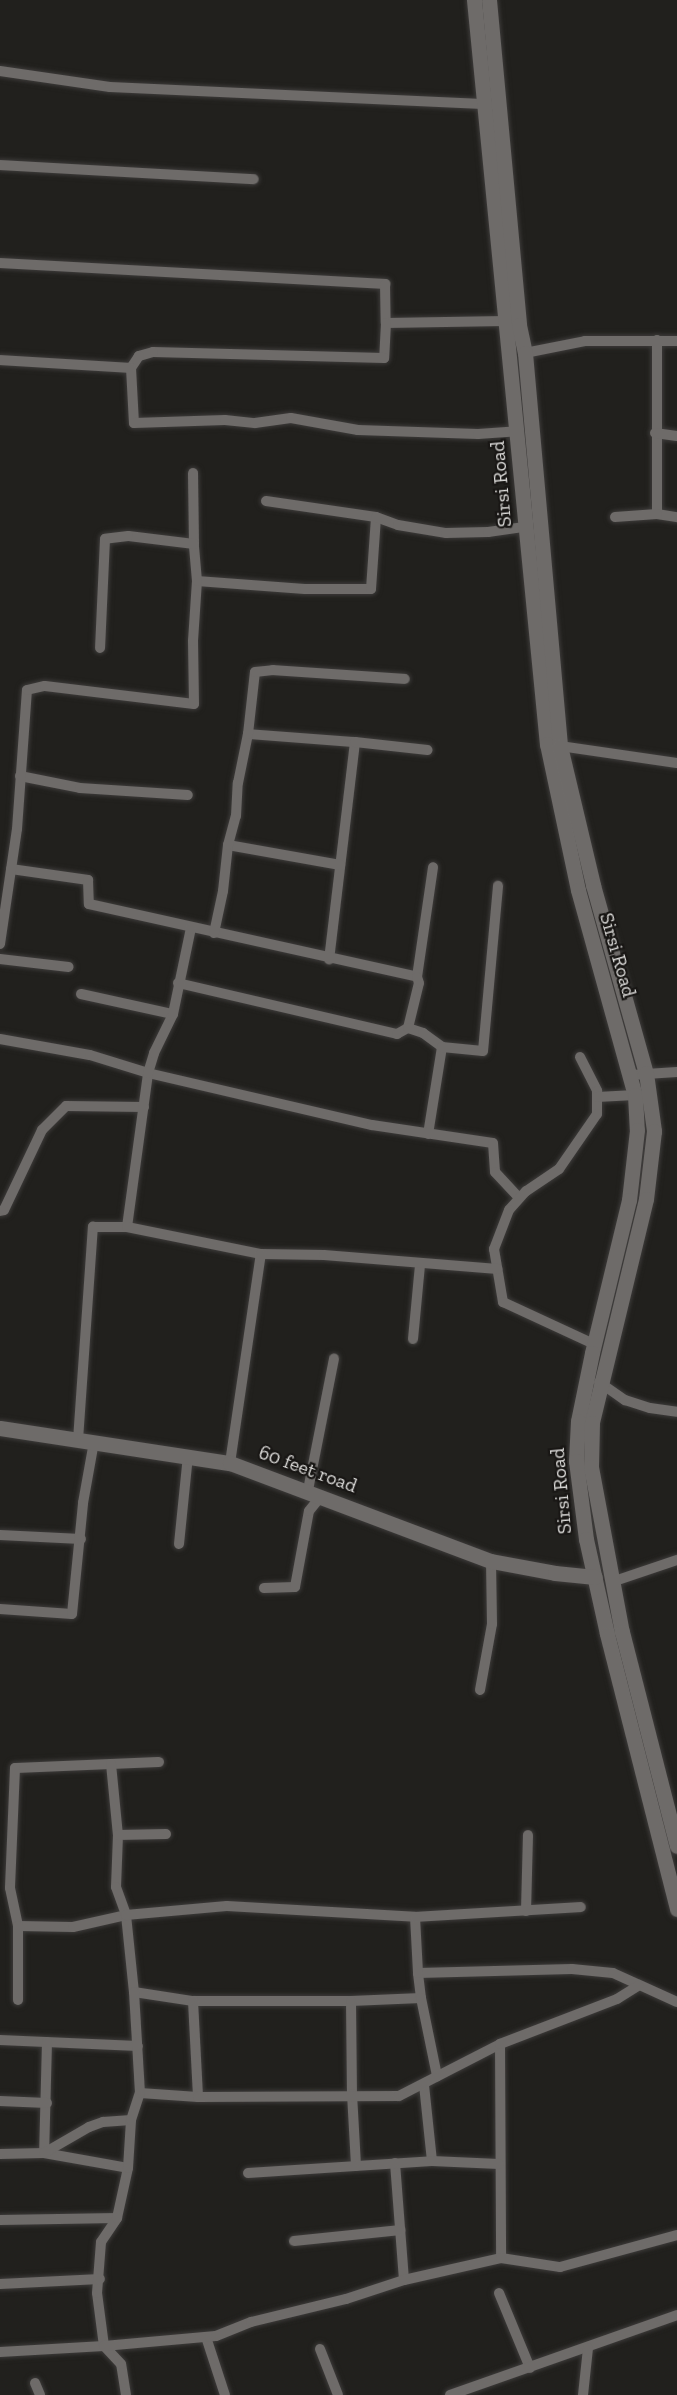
<!DOCTYPE html>
<style>
body{margin:0}
#map{position:relative;width:677px;height:2395px;overflow:hidden;background:#21201d;font-family:"Zilla Slab",serif}
div>[style]{position:absolute}
[style*='--x']{left:calc(var(--x)*1px);top:calc(var(--y)*1px);width:calc(var(--w)*1px);rotate:calc(var(--a)*1deg)}
.roads{filter:drop-shadow(0 0 2px #3d3b3a) drop-shadow(0 0 2px #3d3b3a)}
.street>*{height:10px;margin:-5px;padding:0 5px;transform-origin:5px;border-radius:5px;background:#6e6b69}
.secondary>*{height:15px;margin:-7.5px;padding:0 7.5px;transform-origin:7.5px;border-radius:7.5px;background:#6e6b69}
span{translate:-50% -50%;white-space:nowrap;text-align:center;line-height:1.15;-webkit-text-stroke:4.5px #181614;paint-order:stroke}
.street-label{font-size:20px;color:#dbdad8}
</style>
<div id="map">
<div class="roads">
<div class="street">
<i style="--x:0;--y:71;--w:111;--a:8.3"></i>
<i style="--x:110;--y:87;--w:373;--a:2.6"></i>
<i style="--x:0;--y:165;--w:254;--a:3.2"></i>
<i style="--x:0;--y:263;--w:386;--a:3.1"></i>
<i style="--x:385;--y:284;--w:39;--a:89"></i>
<i style="--x:386;--y:323;--w:119;--a:-1"></i>
<i style="--x:386;--y:323;--w:35;--a:93"></i>
<i style="--x:384;--y:358;--w:231;--a:-178.5"></i>
<i style="--x:153;--y:352;--w:15;--a:164"></i>
<i style="--x:139;--y:356;--w:14;--a:124"></i>
<i style="--x:131;--y:368;--w:55;--a:86.9"></i>
<i style="--x:134;--y:423;--w:91;--a:-1.9"></i>
<i style="--x:225;--y:420;--w:30;--a:6"></i>
<i style="--x:255;--y:423;--w:36;--a:-8"></i>
<i style="--x:291;--y:418;--w:68;--a:10.2"></i>
<i style="--x:358;--y:430;--w:120;--a:1.9"></i>
<i style="--x:478;--y:434;--w:39;--a:-4"></i>
<i style="--x:657;--y:340;--w:174;--a:90"></i>
<i style="--x:657;--y:514;--w:20;--a:9"></i>
<i style="--x:525;--y:353;--w:61;--a:-11.3"></i>
<i style="--x:585;--y:341;--w:92;--a:0"></i>
<i style="--x:0;--y:360;--w:131;--a:3.5"></i>
<i style="--x:655;--y:433;--w:22;--a:8"></i>
<i style="--x:193;--y:473;--w:71;--a:89.2"></i>
<i style="--x:266;--y:501;--w:111;--a:8.3"></i>
<i style="--x:615;--y:517;--w:42;--a:-4.1"></i>
<i style="--x:197;--y:581;--w:108;--a:4.2"></i>
<i style="--x:305;--y:589;--w:66;--a:0"></i>
<i style="--x:371;--y:589;--w:72;--a:-86"></i>
<i style="--x:376;--y:517;--w:23;--a:20"></i>
<i style="--x:398;--y:525;--w:49;--a:9.5"></i>
<i style="--x:446;--y:533;--w:42;--a:-1.4"></i>
<i style="--x:488;--y:532;--w:37;--a:-8"></i>
<i style="--x:248;--y:734;--w:107;--a:4.3"></i>
<i style="--x:355;--y:742;--w:219;--a:96.8"></i>
<i style="--x:355;--y:742;--w:73;--a:6.3"></i>
<i style="--x:560;--y:746;--w:118;--a:8.3"></i>
<i style="--x:20;--y:776;--w:61;--a:11.3"></i>
<i style="--x:80;--y:788;--w:108;--a:3.7"></i>
<i style="--x:228;--y:845;--w:114;--a:10.1"></i>
<i style="--x:11;--y:869;--w:78;--a:8.1"></i>
<i style="--x:88;--y:880;--w:24;--a:88"></i>
<i style="--x:89;--y:904;--w:336;--a:12.5"></i>
<i style="--x:417;--y:977;--w:111;--a:-81.7"></i>
<i style="--x:214;--y:933;--w:43;--a:-77.9"></i>
<i style="--x:223;--y:891;--w:46;--a:-83.8"></i>
<i style="--x:228;--y:845;--w:30;--a:-75"></i>
<i style="--x:236;--y:816;--w:33;--a:-87"></i>
<i style="--x:238;--y:783;--w:50;--a:-78.5"></i>
<i style="--x:248;--y:734;--w:62;--a:-83.6"></i>
<i style="--x:255;--y:672;--w:18;--a:-6"></i>
<i style="--x:273;--y:670;--w:132;--a:3.9"></i>
<i style="--x:0;--y:944;--w:116;--a:-81.6"></i>
<i style="--x:17;--y:829;--w:139;--a:-85.9"></i>
<i style="--x:27;--y:690;--w:18;--a:-13"></i>
<i style="--x:45;--y:686;--w:150;--a:6.9"></i>
<i style="--x:194;--y:704;--w:63;--a:-90.9"></i>
<i style="--x:193;--y:641;--w:60;--a:-86.2"></i>
<i style="--x:197;--y:581;--w:37;--a:-95"></i>
<i style="--x:194;--y:544;--w:66;--a:-173.1"></i>
<i style="--x:128;--y:536;--w:23;--a:173"></i>
<i style="--x:105;--y:539;--w:109;--a:92.6"></i>
<i style="--x:0;--y:959;--w:69;--a:6.6"></i>
<i style="--x:178;--y:983;--w:225;--a:13.1"></i>
<i style="--x:397;--y:1034;--w:13;--a:-29"></i>
<i style="--x:408;--y:1028;--w:46;--a:-76.3"></i>
<i style="--x:419;--y:983;--w:6;--a:-108"></i>
<i style="--x:81;--y:994;--w:94;--a:12.3"></i>
<i style="--x:408;--y:1028;--w:16;--a:18"></i>
<i style="--x:423;--y:1033;--w:24;--a:36"></i>
<i style="--x:442;--y:1047;--w:88;--a:99.1"></i>
<i style="--x:0;--y:1039;--w:91;--a:10.1"></i>
<i style="--x:90;--y:1055;--w:61;--a:17.2"></i>
<i style="--x:148;--y:1073;--w:230;--a:13.1"></i>
<i style="--x:372;--y:1125;--w:122;--a:8.5"></i>
<i style="--x:493;--y:1143;--w:29;--a:86"></i>
<i style="--x:495;--y:1172;--w:35;--a:47"></i>
<i style="--x:442;--y:1047;--w:41;--a:5.6"></i>
<i style="--x:483;--y:1051;--w:166;--a:-84.8"></i>
<i style="--x:580;--y:1057;--w:38;--a:63"></i>
<i style="--x:597;--y:1091;--w:23;--a:90"></i>
<i style="--x:597;--y:1114;--w:67;--a:124.6"></i>
<i style="--x:559;--y:1169;--w:40;--a:146"></i>
<i style="--x:526;--y:1191;--w:25;--a:132"></i>
<i style="--x:509;--y:1210;--w:42;--a:111"></i>
<i style="--x:494;--y:1249;--w:54;--a:80.4"></i>
<i style="--x:503;--y:1302;--w:100;--a:24.8"></i>
<i style="--x:631;--y:1075;--w:46;--a:-3.7"></i>
<i style="--x:597;--y:1097;--w:38;--a:-3"></i>
<i style="--x:0;--y:1211;--w:4;--a:-14"></i>
<i style="--x:4;--y:1210;--w:89;--a:-64.6"></i>
<i style="--x:42;--y:1130;--w:34;--a:-45"></i>
<i style="--x:66;--y:1106;--w:78;--a:0.7"></i>
<i style="--x:127;--y:1227;--w:155;--a:-82.2"></i>
<i style="--x:148;--y:1073;--w:21;--a:-73"></i>
<i style="--x:154;--y:1053;--w:43;--a:-64"></i>
<i style="--x:173;--y:1014;--w:88;--a:-78.2"></i>
<i style="--x:413;--y:1339;--w:74;--a:-84.6"></i>
<i style="--x:599;--y:1382;--w:32;--a:35"></i>
<i style="--x:625;--y:1400;--w:26;--a:18"></i>
<i style="--x:650;--y:1408;--w:27;--a:8"></i>
<i style="--x:78;--y:1440;--w:214;--a:-86"></i>
<i style="--x:93;--y:1227;--w:34;--a:0"></i>
<i style="--x:127;--y:1227;--w:137;--a:11.4"></i>
<i style="--x:261;--y:1254;--w:63;--a:0.9"></i>
<i style="--x:324;--y:1255;--w:174;--a:4.6"></i>
<i style="--x:230;--y:1463;--w:211;--a:-81.6"></i>
<i style="--x:308;--y:1490;--w:134;--a:-78.8"></i>
<i style="--x:0;--y:1535;--w:81;--a:2.8"></i>
<i style="--x:179;--y:1544;--w:88;--a:-84.2"></i>
<i style="--x:612;--y:1582;--w:69;--a:-18.7"></i>
<i style="--x:264;--y:1588;--w:31;--a:-2"></i>
<i style="--x:295;--y:1587;--w:77;--a:-79.6"></i>
<i style="--x:309;--y:1511;--w:19;--a:-51"></i>
<i style="--x:0;--y:1609;--w:72;--a:4"></i>
<i style="--x:72;--y:1614;--w:112;--a:-84.3"></i>
<i style="--x:83;--y:1503;--w:62;--a:-79.8"></i>
<i style="--x:480;--y:1690;--w:67;--a:-79.7"></i>
<i style="--x:492;--y:1624;--w:63;--a:-90.9"></i>
<i style="--x:159;--y:1762;--w:144;--a:177.6"></i>
<i style="--x:15;--y:1768;--w:120;--a:92.4"></i>
<i style="--x:10;--y:1888;--w:39;--a:78"></i>
<i style="--x:18;--y:1926;--w:55;--a:1"></i>
<i style="--x:73;--y:1927;--w:54;--a:-12.8"></i>
<i style="--x:126;--y:1915;--w:77;--a:84.1"></i>
<i style="--x:134;--y:1992;--w:60;--a:8.7"></i>
<i style="--x:193;--y:2001;--w:158;--a:0"></i>
<i style="--x:351;--y:2001;--w:70;--a:-2.5"></i>
<i style="--x:421;--y:1998;--w:25;--a:-97"></i>
<i style="--x:418;--y:1973;--w:154;--a:-1.5"></i>
<i style="--x:572;--y:1969;--w:41;--a:5.6"></i>
<i style="--x:613;--y:1973;--w:70;--a:24.4"></i>
<i style="--x:111;--y:1764;--w:71;--a:84.4"></i>
<i style="--x:118;--y:1835;--w:52;--a:92.2"></i>
<i style="--x:116;--y:1887;--w:30;--a:70"></i>
<i style="--x:126;--y:1915;--w:101;--a:-5.1"></i>
<i style="--x:227;--y:1906;--w:188;--a:3.3"></i>
<i style="--x:415;--y:1917;--w:56;--a:86.9"></i>
<i style="--x:118;--y:1835;--w:48;--a:-1.2"></i>
<i style="--x:526;--y:1911;--w:76;--a:-88.5"></i>
<i style="--x:415;--y:1917;--w:166;--a:-3.4"></i>
<i style="--x:18;--y:1926;--w:74;--a:90"></i>
<i style="--x:421;--y:1998;--w:80;--a:78.4"></i>
<i style="--x:193;--y:2001;--w:96;--a:87"></i>
<i style="--x:351;--y:2001;--w:93;--a:89.4"></i>
<i style="--x:352;--y:2094;--w:72;--a:86.8"></i>
<i style="--x:0;--y:2040;--w:138;--a:2.5"></i>
<i style="--x:47;--y:2042;--w:111;--a:91.5"></i>
<i style="--x:44;--y:2153;--w:85;--a:10.1"></i>
<i style="--x:500;--y:2044;--w:214;--a:89.7"></i>
<i style="--x:424;--y:2085;--w:76;--a:84"></i>
<i style="--x:140;--y:2093;--w:58;--a:3.9"></i>
<i style="--x:198;--y:2097;--w:201;--a:-0.3"></i>
<i style="--x:399;--y:2096;--w:114;--a:-27.2"></i>
<i style="--x:500;--y:2044;--w:125;--a:-21"></i>
<i style="--x:617;--y:1999;--w:25;--a:-32"></i>
<i style="--x:0;--y:2101;--w:47;--a:2.4"></i>
<i style="--x:0;--y:2154;--w:44;--a:-1.3"></i>
<i style="--x:44;--y:2153;--w:52;--a:-30"></i>
<i style="--x:89;--y:2127;--w:15;--a:-20"></i>
<i style="--x:103;--y:2122;--w:28;--a:-4"></i>
<i style="--x:395;--y:2163;--w:117;--a:85.6"></i>
<i style="--x:248;--y:2173;--w:184;--a:-3.7"></i>
<i style="--x:432;--y:2161;--w:67;--a:2.6"></i>
<i style="--x:0;--y:2220;--w:117;--a:-1"></i>
<i style="--x:294;--y:2241;--w:107;--a:-5.9"></i>
<i style="--x:0;--y:2284;--w:100;--a:-2.9"></i>
<i style="--x:499;--y:2293;--w:81;--a:67.5"></i>
<i style="--x:206;--y:2337;--w:61;--a:71.9"></i>
<i style="--x:320;--y:2349;--w:49;--a:68.6"></i>
<i style="--x:0;--y:2352;--w:104;--a:-3.3"></i>
<i style="--x:104;--y:2346;--w:53;--a:-97.5"></i>
<i style="--x:97;--y:2293;--w:51;--a:-85.5"></i>
<i style="--x:101;--y:2242;--w:29;--a:-56"></i>
<i style="--x:117;--y:2218;--w:51;--a:-77.6"></i>
<i style="--x:128;--y:2168;--w:48;--a:-86.4"></i>
<i style="--x:131;--y:2120;--w:28;--a:-72"></i>
<i style="--x:140;--y:2093;--w:101;--a:-93.4"></i>
<i style="--x:35;--y:2383;--w:13;--a:67"></i>
<i style="--x:126;--y:2395;--w:31;--a:-99"></i>
<i style="--x:121;--y:2364;--w:25;--a:-133"></i>
<i style="--x:104;--y:2346;--w:112;--a:-5.1"></i>
<i style="--x:216;--y:2336;--w:38;--a:-22"></i>
<i style="--x:251;--y:2322;--w:98;--a:-13.6"></i>
<i style="--x:346;--y:2299;--w:61;--a:-18.1"></i>
<i style="--x:404;--y:2280;--w:99;--a:-12.8"></i>
<i style="--x:501;--y:2258;--w:60;--a:8.7"></i>
<i style="--x:560;--y:2267;--w:121;--a:-15.3"></i>
<i style="--x:450;--y:2395;--w:241;--a:-19.4"></i>
<i style="--x:583;--y:2395;--w:47;--a:-83.9"></i>
</div>
<div class="secondary">
<i style="--x:474;--y:0;--w:748;--a:84.4"></i>
<i style="--x:547;--y:744;--w:149;--a:78"></i>
<i style="--x:578;--y:890;--w:213;--a:74.5"></i>
<i style="--x:635;--y:1095;--w:35;--a:87"></i>
<i style="--x:637;--y:1130;--w:70;--a:96.5"></i>
<i style="--x:629;--y:1200;--w:157;--a:103.6"></i>
<i style="--x:592;--y:1353;--w:69;--a:101.6"></i>
<i style="--x:578;--y:1421;--w:40;--a:92.9"></i>
<i style="--x:576;--y:1461;--w:79;--a:82.7"></i>
<i style="--x:586;--y:1539;--w:97;--a:77.5"></i>
<i style="--x:607;--y:1634;--w:284;--a:75.7"></i>
<i style="--x:489;--y:0;--w:326;--a:84.7"></i>
<i style="--x:519;--y:325;--w:29;--a:78"></i>
<i style="--x:525;--y:353;--w:395;--a:84.9"></i>
<i style="--x:560;--y:746;--w:143;--a:76.6"></i>
<i style="--x:593;--y:885;--w:195;--a:74.3"></i>
<i style="--x:646;--y:1073;--w:59;--a:82.1"></i>
<i style="--x:654;--y:1131;--w:68;--a:96.7"></i>
<i style="--x:646;--y:1199;--w:230;--a:103.6"></i>
<i style="--x:592;--y:1423;--w:44;--a:91.3"></i>
<i style="--x:591;--y:1467;--w:168;--a:79.4"></i>
<i style="--x:622;--y:1632;--w:221;--a:75.6"></i>
<i style="--x:0;--y:1428;--w:233;--a:8.7"></i>
<i style="--x:230;--y:1463;--w:279;--a:20.6"></i>
<i style="--x:491;--y:1561;--w:65;--a:10.6"></i>
<i style="--x:555;--y:1573;--w:40;--a:5.7"></i>
</div>
</div>
<div class="street-label">
<span style="left:501px;top:484px;rotate:-95deg">Sirsi Road</span>
<span style="left:618px;top:955px;rotate:74deg">Sirsi Road</span>
<span style="left:308px;top:1469px;rotate:20deg">60 feet road</span>
<span style="left:561px;top:1491px;rotate:-95deg">Sirsi Road</span>
</div>
</div>
